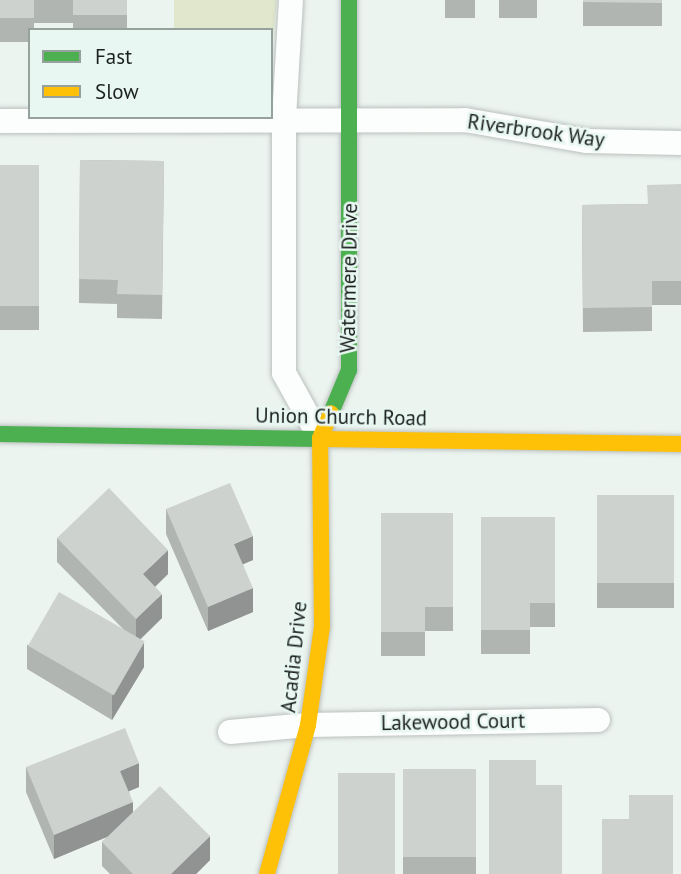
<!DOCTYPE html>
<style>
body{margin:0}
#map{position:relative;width:681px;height:874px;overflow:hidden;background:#ecf4f0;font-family:"PT Sans",sans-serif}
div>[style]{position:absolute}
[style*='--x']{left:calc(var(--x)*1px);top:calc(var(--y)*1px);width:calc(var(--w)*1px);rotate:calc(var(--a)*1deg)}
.green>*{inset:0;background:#e0e7cd}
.roads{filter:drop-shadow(0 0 2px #bbc1be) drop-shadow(0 0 2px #bbc1be)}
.street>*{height:24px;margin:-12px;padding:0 12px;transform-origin:12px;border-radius:12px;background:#fcfdfd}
.fast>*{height:16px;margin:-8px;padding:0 8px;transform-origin:8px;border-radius:8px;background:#4caf50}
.slow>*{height:16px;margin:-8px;padding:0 8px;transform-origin:8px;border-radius:8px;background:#ffc107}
.wall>*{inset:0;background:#b0b5b2;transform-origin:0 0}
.shaded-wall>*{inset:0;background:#909391}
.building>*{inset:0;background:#cdd2cf;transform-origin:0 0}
span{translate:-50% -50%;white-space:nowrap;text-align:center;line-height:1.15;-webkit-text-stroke:5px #e8f7f1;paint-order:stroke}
.street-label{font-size:21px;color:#1c211f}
.legend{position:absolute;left:28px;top:28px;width:245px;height:91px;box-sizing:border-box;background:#e8f7f1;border:2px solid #96a19d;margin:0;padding:9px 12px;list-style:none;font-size:21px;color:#1c211f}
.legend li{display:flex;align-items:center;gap:14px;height:35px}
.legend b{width:35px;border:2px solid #96a19d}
</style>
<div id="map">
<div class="green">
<i style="clip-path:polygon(174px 0,277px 0,271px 59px,271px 30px,174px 30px)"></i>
</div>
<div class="roads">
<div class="street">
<i style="--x:291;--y:0;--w:119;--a:93.4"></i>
<i style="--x:284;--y:119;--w:254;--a:90"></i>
<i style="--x:284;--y:373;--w:74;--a:61"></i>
<i style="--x:0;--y:121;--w:465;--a:-0.1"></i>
<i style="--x:465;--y:120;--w:124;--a:9.8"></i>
<i style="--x:587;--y:141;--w:94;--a:1.2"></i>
<i style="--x:230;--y:732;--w:78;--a:-5.1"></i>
<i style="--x:308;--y:725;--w:290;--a:-1"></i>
</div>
<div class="fast">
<i style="--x:331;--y:413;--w:47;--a:-67.3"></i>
<i style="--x:349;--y:370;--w:370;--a:-90"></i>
<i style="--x:0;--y:434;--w:320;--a:0.9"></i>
</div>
<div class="slow">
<i style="--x:320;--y:439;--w:361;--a:0.8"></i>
<i style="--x:267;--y:874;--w:155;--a:-74.6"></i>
<i style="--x:308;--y:725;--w:99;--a:-81.9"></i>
<i style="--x:322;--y:627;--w:189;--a:-90.6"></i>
<i style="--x:320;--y:438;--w:27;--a:-66"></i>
</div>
</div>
<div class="wall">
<i style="clip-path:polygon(0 0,127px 0,127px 30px,73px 30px,73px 23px,34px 23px,34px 30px,30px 30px,30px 42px,0 42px)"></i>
<i style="left:445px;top:0;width:30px;height:18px"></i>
<i style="left:499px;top:0;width:38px;height:18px"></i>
<i style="left:583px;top:0;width:79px;height:26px"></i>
<i style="clip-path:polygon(80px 160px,164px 161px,162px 319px,117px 318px,117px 304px,79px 303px)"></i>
<i style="left:0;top:165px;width:39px;height:165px"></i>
<i style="clip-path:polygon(681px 184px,681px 305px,652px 305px,652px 331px,583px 332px,582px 205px,647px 204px)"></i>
<i style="left:597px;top:495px;width:77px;height:113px"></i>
<i style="clip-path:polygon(166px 509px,253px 560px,243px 564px,253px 612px,208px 631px,166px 534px)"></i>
<i style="clip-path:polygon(381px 513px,453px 513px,453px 631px,425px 631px,425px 656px,381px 656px)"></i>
<i style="clip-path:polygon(481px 517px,555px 517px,555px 627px,530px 627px,530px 654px,481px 654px)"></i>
<i style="clip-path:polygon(57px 538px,168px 574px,155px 587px,162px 618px,140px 640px,144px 667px,112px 720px,27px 669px,27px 645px,124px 630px,57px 562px)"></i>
<i style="clip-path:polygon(26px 767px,139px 787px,129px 791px,133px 812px,210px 860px,196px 874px,110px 874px,102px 866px,102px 842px,107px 837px,54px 859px,26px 792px)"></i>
<i style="left:403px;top:769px;width:73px;height:105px"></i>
</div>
<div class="shaded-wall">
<i style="clip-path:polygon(253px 536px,253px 560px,234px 568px,234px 544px)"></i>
<i style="clip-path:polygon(168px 550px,168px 574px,143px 598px,143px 574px)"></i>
<i style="clip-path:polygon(253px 588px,253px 612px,208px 631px,208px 607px)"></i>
<i style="clip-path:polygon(162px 594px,162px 618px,136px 643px,136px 619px)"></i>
<i style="clip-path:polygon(144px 642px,144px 667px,112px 720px,112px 696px)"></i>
<i style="clip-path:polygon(139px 763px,139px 787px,120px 795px,120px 771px)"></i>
<i style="clip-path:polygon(133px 802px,133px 826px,54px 859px,54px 835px)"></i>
<i style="clip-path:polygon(210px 836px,210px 860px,196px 874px,171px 874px)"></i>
</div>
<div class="building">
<i style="left:0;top:0;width:34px;height:18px"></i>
<i style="left:73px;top:0;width:54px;height:15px"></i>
<i style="clip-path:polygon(583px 0,662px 0,662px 3px,583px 2px)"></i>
<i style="clip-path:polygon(80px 160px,164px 161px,162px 295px,117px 294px,118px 280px,79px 279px)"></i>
<i style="left:0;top:165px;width:39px;height:141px"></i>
<i style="clip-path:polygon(681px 184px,681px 281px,652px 281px,652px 307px,583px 308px,582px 205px,648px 204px,647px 185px)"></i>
<i style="clip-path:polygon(230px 483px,253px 536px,234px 544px,253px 588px,208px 607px,166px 509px)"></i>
<i style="clip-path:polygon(109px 488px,168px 550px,143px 574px,162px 594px,136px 619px,57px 538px)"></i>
<i style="left:597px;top:495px;width:77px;height:88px"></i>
<i style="clip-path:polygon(381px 513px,453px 513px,453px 607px,425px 607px,425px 632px,381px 632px)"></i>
<i style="clip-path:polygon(481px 517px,555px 517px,555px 603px,530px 603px,530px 630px,481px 630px)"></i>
<i style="left:59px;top:592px;width:99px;height:62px;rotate:30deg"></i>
<i style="clip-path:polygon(125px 728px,139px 763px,120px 771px,133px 802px,54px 835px,26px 767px)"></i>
<i style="clip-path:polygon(489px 760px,536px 760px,536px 785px,562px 785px,562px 874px,489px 874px)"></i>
<i style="left:403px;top:769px;width:73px;height:88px"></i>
<i style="left:338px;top:773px;width:57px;height:101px"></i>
<i style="clip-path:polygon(160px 786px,210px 836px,171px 874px,133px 874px,102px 842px)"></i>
<i style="clip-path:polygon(629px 795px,673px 795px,673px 874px,602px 874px,602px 819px,629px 819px)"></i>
</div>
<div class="street-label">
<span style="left:536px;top:131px;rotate:8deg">Riverbrook Way</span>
<span style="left:349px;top:278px;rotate:-89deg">Watermere Drive</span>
<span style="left:341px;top:417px;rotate:1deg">Union Church Road</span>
<span style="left:294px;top:657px;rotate:-84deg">Acadia Drive</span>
<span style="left:453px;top:722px;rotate:-1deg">Lakewood Court</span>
</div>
<ul class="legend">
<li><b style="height:9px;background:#4caf50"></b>Fast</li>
<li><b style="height:9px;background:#ffc107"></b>Slow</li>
</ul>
</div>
